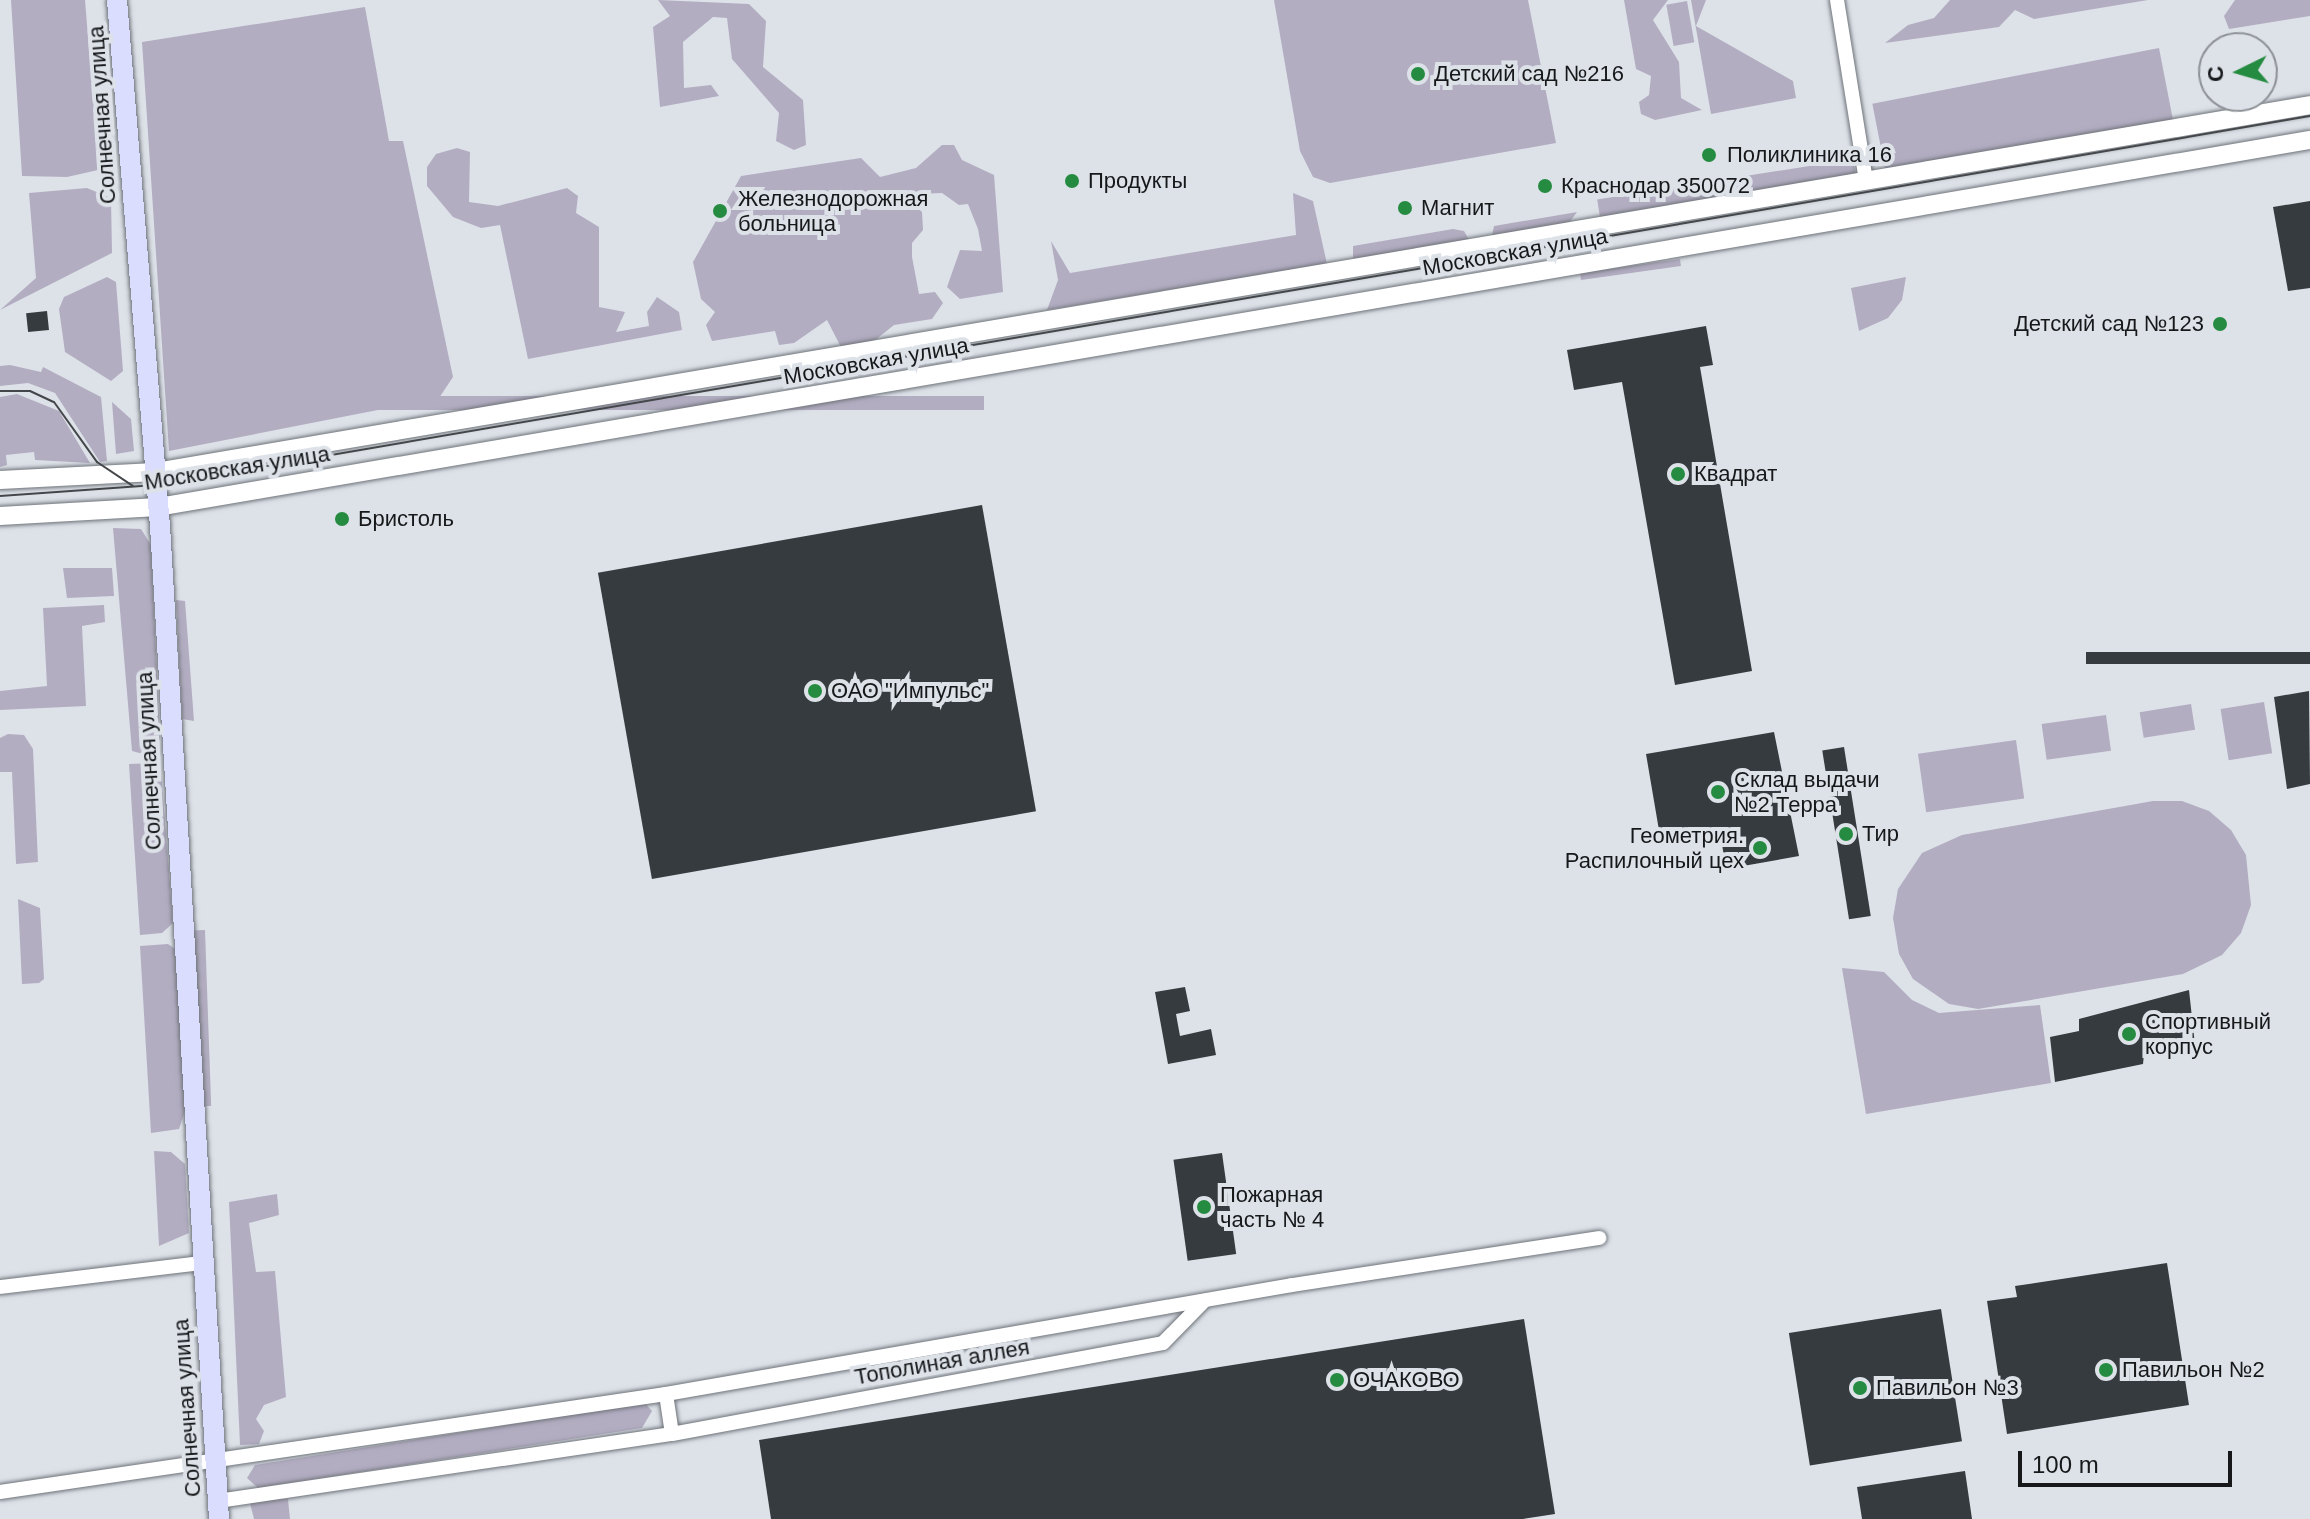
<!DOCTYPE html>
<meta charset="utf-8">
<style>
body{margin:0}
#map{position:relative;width:2310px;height:1519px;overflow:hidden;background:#dde2e9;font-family:Helvetica,sans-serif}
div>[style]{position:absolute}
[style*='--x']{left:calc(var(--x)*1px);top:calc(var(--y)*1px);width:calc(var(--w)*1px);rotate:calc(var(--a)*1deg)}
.green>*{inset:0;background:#b3adc2;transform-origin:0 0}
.building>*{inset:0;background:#353b3f;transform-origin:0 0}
.roads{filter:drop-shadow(0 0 2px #6e7379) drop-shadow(0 0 2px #6e7379)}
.minor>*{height:14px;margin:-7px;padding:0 7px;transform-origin:7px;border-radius:7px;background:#fff}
.tertiary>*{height:18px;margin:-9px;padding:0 9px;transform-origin:9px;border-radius:9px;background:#fff}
.secondary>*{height:20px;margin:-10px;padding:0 10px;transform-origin:10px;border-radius:10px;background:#daddfd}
.tram>*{height:2px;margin:-1px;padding:0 1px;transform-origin:1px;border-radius:1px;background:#44474a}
.dots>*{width:22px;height:22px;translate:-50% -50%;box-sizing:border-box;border:4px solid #dde2e9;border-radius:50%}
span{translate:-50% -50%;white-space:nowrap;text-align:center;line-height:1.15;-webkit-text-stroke:8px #dde2e9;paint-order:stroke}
.poi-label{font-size:22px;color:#16181a}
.left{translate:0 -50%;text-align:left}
.right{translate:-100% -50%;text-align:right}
.street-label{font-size:22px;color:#16181a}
.north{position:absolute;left:2198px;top:32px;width:80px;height:80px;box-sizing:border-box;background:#dde2e9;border:2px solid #8d9196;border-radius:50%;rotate:265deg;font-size:22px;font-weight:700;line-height:32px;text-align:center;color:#16181a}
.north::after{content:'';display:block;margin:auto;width:28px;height:36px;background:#258b40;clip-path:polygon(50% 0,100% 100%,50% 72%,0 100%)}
.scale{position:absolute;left:2018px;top:1451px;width:214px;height:36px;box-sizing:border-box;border:4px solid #16181a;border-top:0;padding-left:10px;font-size:24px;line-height:28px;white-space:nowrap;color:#16181a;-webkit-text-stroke:6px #dde2e9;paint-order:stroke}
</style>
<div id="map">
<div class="green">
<i style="clip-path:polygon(11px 0,85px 0,98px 160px,108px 160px,107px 168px,67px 177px,22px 176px)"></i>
<i style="clip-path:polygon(658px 0,749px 4px,766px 21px,763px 67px,803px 100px,806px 145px,794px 150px,776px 141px,779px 113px,732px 59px,727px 18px,713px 17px,683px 42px,684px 88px,711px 85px,719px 96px,660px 107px,653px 27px,670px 16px)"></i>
<i style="clip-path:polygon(1274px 0,1528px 0,1556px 143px,1330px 183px,1313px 177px,1300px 151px)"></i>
<i style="clip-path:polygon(1624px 0,1668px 0,1653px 20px,1679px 62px,1681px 98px,1702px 110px,1655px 120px,1641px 114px,1639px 102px,1649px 95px,1651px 76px,1636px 69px)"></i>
<i style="clip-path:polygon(1691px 0,1706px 0,1696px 26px,1793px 81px,1796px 98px,1711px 114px)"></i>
<i style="clip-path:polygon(1950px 0,2148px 0,2034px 19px,2015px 10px,1999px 27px,1885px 43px,1908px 25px,1934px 18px)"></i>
<i style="clip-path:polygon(2235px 0,2310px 0,2310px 16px,2229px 29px,2224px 16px)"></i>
<i style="left:1687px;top:1px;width:42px;height:21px;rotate:80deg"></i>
<i style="clip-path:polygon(365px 7px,389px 141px,403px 141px,453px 377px,439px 398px,169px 451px,142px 42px)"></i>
<i style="left:2159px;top:48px;width:75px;height:292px;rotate:79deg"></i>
<i style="clip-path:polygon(942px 145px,954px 145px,962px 160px,994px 175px,1003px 292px,960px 299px,947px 287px,960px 250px,982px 251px,978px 229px,968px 204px,959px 205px,942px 193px,918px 194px,911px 202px,922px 212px,923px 230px,912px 243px,912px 257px,919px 294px,935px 292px,943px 303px,932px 319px,894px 325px,874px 341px,842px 349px,827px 320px,794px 343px,779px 345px,775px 331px,712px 341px,706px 325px,715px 312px,701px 299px,693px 262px,741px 176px,861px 158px,880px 177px,916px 168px)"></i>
<i style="clip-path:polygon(457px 148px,470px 152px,469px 202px,498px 206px,567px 188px,578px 196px,576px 213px,599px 227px,599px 307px,625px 312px,616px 332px,649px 326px,647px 312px,657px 297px,679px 312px,682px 330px,528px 359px,500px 225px,481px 228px,453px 217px,427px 186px,427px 167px,436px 154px)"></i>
<i style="left:1853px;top:159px;width:19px;height:259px;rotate:81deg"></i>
<i style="clip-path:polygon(87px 188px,111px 198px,112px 253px,0 310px,36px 278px,29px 193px)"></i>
<i style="clip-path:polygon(1293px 193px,1313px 201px,1327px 264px,1047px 310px,1058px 280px,1051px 241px,1070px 273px,1296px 235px)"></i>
<i style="clip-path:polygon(1577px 212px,1567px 226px,1491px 240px,1494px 226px)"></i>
<i style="clip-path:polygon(1453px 229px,1464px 231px,1471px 243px,1353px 260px,1353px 246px)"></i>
<i style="left:1680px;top:259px;width:7px;height:101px;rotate:82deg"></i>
<i style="clip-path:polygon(107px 277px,116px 282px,123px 371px,111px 381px,65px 352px,59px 309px,64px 297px)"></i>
<i style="clip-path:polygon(1906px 277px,1902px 300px,1888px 318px,1859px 331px,1851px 288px)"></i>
<i style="clip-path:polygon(10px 365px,41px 372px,43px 367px,101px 397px,107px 461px,100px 462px,55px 393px,28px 383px,0 386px,0 366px)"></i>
<i style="clip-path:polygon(17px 394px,59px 411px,90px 463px,35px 460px,34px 452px,6px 455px,7px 465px,0 467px,0 397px)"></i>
<i style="left:984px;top:396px;width:14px;height:754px;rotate:90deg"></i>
<i style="clip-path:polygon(112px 402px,131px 419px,134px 451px,116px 454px)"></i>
<i style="clip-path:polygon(113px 528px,141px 529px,151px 545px,160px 739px,147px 755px,132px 751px)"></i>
<i style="clip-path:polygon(63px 568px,112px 568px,114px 596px,67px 598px)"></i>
<i style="clip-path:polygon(176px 600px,185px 601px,194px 721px,182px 719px)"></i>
<i style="clip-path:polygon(104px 605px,105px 622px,82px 626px,86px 706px,0 710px,0 691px,47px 686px,43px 608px)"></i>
<i style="left:2264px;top:702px;width:52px;height:44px;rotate:81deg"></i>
<i style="left:2191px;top:704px;width:26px;height:52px;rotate:81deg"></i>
<i style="left:2106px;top:715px;width:36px;height:65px;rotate:82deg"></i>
<i style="clip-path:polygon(8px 734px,24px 735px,33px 749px,38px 862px,16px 864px,12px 772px,0 772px,0 738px)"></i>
<i style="left:2016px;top:740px;width:59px;height:99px;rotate:82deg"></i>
<i style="clip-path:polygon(155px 763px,161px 771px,173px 923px,162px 933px,140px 935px,129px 764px)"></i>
<i style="clip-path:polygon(2153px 801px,2182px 801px,2209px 811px,2231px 830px,2246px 855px,2251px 905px,2241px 933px,2222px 955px,2183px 974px,1978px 1009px,1949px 1004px,1913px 979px,1899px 954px,1893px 918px,1898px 889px,1922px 853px,1962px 835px)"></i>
<i style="clip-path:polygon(18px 899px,40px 908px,44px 979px,39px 983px,22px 984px)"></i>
<i style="left:205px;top:930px;width:176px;height:13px;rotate:88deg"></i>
<i style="clip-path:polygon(168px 944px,175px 949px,186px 1108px,179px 1129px,151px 1133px,140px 946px)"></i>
<i style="clip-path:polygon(1842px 968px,1884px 972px,1912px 1000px,1939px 1013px,2040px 1005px,2051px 1083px,1866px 1114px)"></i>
<i style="clip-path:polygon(154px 1151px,171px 1152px,185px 1164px,189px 1233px,159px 1246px)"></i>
<i style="clip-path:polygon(277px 1194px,279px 1215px,249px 1223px,256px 1272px,275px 1271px,286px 1397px,264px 1405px,256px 1419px,264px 1431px,259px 1444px,240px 1445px,229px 1202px)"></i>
<i style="clip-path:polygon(645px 1403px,652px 1411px,642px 1428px,258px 1488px,247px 1478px,255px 1465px)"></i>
<i style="clip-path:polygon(255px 1499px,288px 1499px,290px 1519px,254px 1519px,250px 1503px)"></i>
</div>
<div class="building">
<i style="clip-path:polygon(2310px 201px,2310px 288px,2288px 291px,2273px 207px)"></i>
<i style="left:47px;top:311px;width:19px;height:21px;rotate:84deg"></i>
<i style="clip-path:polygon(1706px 326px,1713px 365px,1700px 367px,1752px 671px,1675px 685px,1622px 382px,1574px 390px,1567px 350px)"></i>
<i style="left:982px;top:505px;width:311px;height:390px;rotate:80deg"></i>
<i style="left:2310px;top:652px;width:12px;height:224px;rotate:90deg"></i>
<i style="clip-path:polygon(2309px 691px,2310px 784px,2287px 789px,2274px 697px)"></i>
<i style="clip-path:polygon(1774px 732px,1799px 856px,1726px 869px,1720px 832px,1661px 842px,1646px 754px)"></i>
<i style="left:1844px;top:747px;width:171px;height:22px;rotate:81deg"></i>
<i style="clip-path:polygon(1185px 987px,1190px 1011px,1176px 1014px,1180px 1036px,1211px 1029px,1216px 1055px,1168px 1064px,1155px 992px)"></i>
<i style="clip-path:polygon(2189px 990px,2195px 1045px,2144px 1054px,2143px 1064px,2055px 1082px,2050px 1037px,2079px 1031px,2079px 1019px)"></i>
<i style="left:1222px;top:1153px;width:102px;height:49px;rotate:82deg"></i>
<i style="clip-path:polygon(2167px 1263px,2189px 1405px,2007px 1434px,1987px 1301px,2017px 1297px,2015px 1286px)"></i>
<i style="left:1941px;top:1309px;width:134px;height:154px;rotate:81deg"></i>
<i style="clip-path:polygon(1524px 1319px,1555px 1514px,1523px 1519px,771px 1519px,759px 1440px)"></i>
<i style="clip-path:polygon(1965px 1471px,1972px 1519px,1862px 1519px,1857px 1487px)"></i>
</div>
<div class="roads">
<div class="minor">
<i style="--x:1837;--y:0;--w:183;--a:80.9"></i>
<i style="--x:0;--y:1287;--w:202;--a:-6.8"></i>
<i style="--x:666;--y:1394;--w:40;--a:81.5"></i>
<i style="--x:0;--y:1492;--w:673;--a:-8.37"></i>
<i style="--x:666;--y:1394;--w:635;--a:-9.88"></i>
<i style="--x:1292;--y:1285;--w:311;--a:-8.7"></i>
<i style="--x:218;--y:1501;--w:459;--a:-8.4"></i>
<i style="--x:672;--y:1434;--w:499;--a:-10.5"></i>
<i style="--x:1163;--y:1343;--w:59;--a:-45.7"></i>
</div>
<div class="tertiary">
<i style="--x:0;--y:480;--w:155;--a:-3"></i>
<i style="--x:155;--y:472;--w:2186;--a:-9.66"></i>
<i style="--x:0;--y:516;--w:158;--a:-3.3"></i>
<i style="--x:158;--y:507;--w:2183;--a:-9.68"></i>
</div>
<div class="secondary">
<i style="--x:117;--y:0;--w:528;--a:85.33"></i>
<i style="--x:160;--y:526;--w:995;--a:86.6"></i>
</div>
</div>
<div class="tram">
<i style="--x:0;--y:391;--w:30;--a:0"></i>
<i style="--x:30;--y:391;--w:26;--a:25"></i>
<i style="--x:54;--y:402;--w:74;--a:54.4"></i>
<i style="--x:97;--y:462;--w:43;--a:33.7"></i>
<i style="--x:0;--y:496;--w:156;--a:-4"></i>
<i style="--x:156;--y:485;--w:2185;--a:-9.72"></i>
</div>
<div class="dots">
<i style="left:1418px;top:74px;background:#258b40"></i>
<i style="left:1709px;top:155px;background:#258b40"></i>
<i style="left:1072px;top:181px;background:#258b40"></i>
<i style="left:1545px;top:186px;background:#258b40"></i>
<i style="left:1405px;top:208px;background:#258b40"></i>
<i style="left:720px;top:211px;background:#258b40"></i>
<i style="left:2220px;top:324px;background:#258b40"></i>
<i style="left:1678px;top:474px;background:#258b40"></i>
<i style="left:342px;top:519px;background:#258b40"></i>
<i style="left:815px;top:691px;background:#258b40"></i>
<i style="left:1718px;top:792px;background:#258b40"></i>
<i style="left:1846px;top:834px;background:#258b40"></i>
<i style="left:1760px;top:848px;background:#258b40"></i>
<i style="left:2129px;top:1034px;background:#258b40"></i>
<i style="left:1204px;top:1207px;background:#258b40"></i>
<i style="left:2106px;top:1370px;background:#258b40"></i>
<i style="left:1337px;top:1380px;background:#258b40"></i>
<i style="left:1860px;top:1388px;background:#258b40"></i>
</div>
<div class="poi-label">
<span class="left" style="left:1434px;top:74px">Детский сад №216</span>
<span class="left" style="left:1727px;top:155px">Поликлиника 16</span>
<span class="left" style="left:1088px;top:181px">Продукты</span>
<span class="left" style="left:1561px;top:186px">Краснодар 350072</span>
<span class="left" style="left:738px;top:211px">Железнодорожная<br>больница</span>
<span class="left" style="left:1421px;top:208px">Магнит</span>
<span class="right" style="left:2204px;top:324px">Детский сад №123</span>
<span class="left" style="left:1694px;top:474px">Квадрат</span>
<span class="left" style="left:358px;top:519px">Бристоль</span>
<span class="left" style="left:831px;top:691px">ОАО "Импульс"</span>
<span class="left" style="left:1734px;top:792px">Склад выдачи<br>№2 Терра</span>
<span class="left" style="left:1862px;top:834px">Тир</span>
<span class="right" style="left:1744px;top:848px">Геометрия.<br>Распилочный цех</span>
<span class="left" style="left:2145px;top:1034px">Спортивный<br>корпус</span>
<span class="left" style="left:1220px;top:1207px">Пожарная<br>часть № 4</span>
<span class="left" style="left:2122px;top:1370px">Павильон №2</span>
<span class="left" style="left:1353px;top:1380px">ОЧАКОВО</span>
<span class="left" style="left:1876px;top:1388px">Павильон №3</span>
</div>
<div class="street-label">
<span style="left:102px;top:115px;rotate:-94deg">Солнечная улица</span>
<span style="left:1515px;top:252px;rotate:-10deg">Московская улица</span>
<span style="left:876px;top:361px;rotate:-10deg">Московская улица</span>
<span style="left:237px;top:468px;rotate:-9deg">Московская улица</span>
<span style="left:149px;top:761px;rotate:-93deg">Солнечная улица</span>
<span style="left:942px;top:1362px;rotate:-10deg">Тополиная аллея</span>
<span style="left:187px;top:1408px;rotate:-94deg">Солнечная улица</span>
</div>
<div class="north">С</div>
<div class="scale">100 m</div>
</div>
